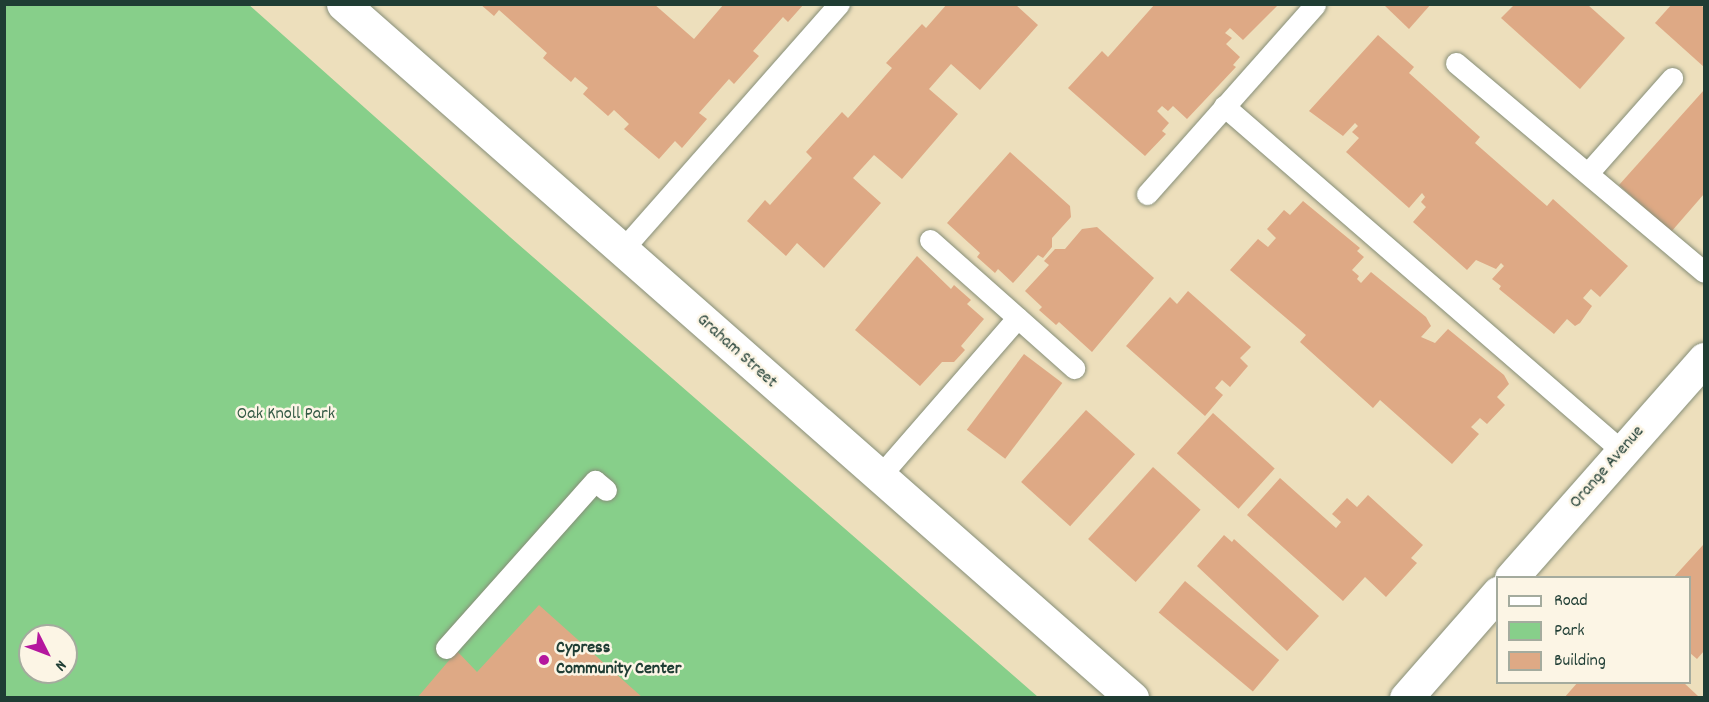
<!DOCTYPE html>
<style>
body{margin:0}
#map{position:relative;width:1709px;height:702px;overflow:hidden;background:#eddfbc;font-family:Dekko,sans-serif}
div>[style]{position:absolute}
[style*='--x']{left:calc(var(--x)*1px);top:calc(var(--y)*1px);width:calc(var(--w)*1px);rotate:calc(var(--a)*1deg)}
.green>*{inset:0;background:#87cf8a}
.building>*{inset:0;background:#dea985;transform-origin:0 0}
.roads{filter:drop-shadow(0 0 2px #868e78) drop-shadow(0 0 2px #868e78)}
.lane>*{height:21px;margin:-10.5px;padding:0 10.5px;transform-origin:10.5px;border-radius:10.5px;background:#fff}
.secondary>*{height:33px;margin:-16.5px;padding:0 16.5px;transform-origin:16.5px;border-radius:16.5px;background:#fff}
.dots>*{width:16px;height:16px;translate:-50% -50%;box-sizing:border-box;border:3px solid #fcf5e5;border-radius:50%}
span{translate:-50% -50%;white-space:nowrap;text-align:center;line-height:1.15;-webkit-text-stroke:5px #fcf5e5;paint-order:stroke}
.street-label{font-size:18px;color:#1f3d34}
.park-label{font-size:18px;color:#345a45}
.poi-label{font-size:18px;color:#1f3d34;font-weight:700}
.left{translate:0 -50%;text-align:left}
.frame{position:absolute;inset:0;border:6px solid #1f3d34;pointer-events:none}
.legend{position:absolute;left:1496px;top:576px;width:195px;height:108px;box-sizing:border-box;background:#fcf5e5;border:2px solid #a4ab9e;margin:0;padding:8px 10px;list-style:none;font-size:18px;color:#1f3d34}
.legend li{display:flex;align-items:center;gap:12px;height:30px}
.legend b{width:30px;border:2px solid #a4ab9e}
.north{position:absolute;left:18px;top:624px;width:60px;height:60px;box-sizing:border-box;background:#fcf5e5;border:2px solid #a4ab9e;border-radius:50%;rotate:132deg;font-size:16px;font-weight:700;line-height:24px;text-align:center;color:#1f3d34}
.north::after{content:'';display:block;margin:auto;width:21px;height:27px;background:#b5179e;clip-path:polygon(50% 0,100% 100%,50% 72%,0 100%)}
</style>
<div id="map">
<div class="green">
<i style="clip-path:polygon(evenodd,248px 4px,510px 237px,1038px 697px,5px 698px,5px 5px,248px 4px,30px 636px,66px 636px,66px 672px,30px 672px,30px 636px)"></i>
</div>
<div class="building">
<i style="clip-path:polygon(480px 4px,654px 4px,694px 39px,724px 4px,804px 4px,788px 22px,783px 17px,753px 51px,759px 56px,734px 84px,729px 79px,699px 113px,707px 119px,682px 148px,675px 141px,659px 159px,624px 129px,629px 124px,614px 110px,608px 116px,583px 94px,588px 88px,575px 77px,571px 82px,543px 58px,547px 53px,499px 10px,494px 16px)"></i>
<i style="clip-path:polygon(947px 4px,1015px 4px,1038px 25px,980px 90px,951px 64px,929px 89px,958px 114px,902px 179px,874px 155px,853px 178px,881px 203px,824px 268px,797px 243px,786px 256px,747px 221px,765px 200px,770px 205px,812px 158px,806px 152px,842px 112px,848px 118px,892px 68px,886px 63px,922px 24px,926px 28px)"></i>
<i style="clip-path:polygon(1155px 4px,1279px 4px,1243px 40px,1230px 28px,1225px 33px,1232px 38px,1226px 44px,1240px 57px,1233px 65px,1236px 67px,1187px 119px,1173px 106px,1168px 111px,1162px 106px,1157px 111px,1169px 123px,1162px 131px,1166px 134px,1145px 156px,1068px 88px,1102px 51px,1108px 57px)"></i>
<i style="clip-path:polygon(1383px 4px,1431px 4px,1409px 29px)"></i>
<i style="clip-path:polygon(1672px 4px,1700px 4px,1704px 8px,1704px 67px,1655px 23px)"></i>
<i style="clip-path:polygon(1514px 5px,1588px 5px,1625px 38px,1580px 89px,1501px 18px)"></i>
<i style="clip-path:polygon(1378px 35px,1414px 67px,1409px 73px,1480px 137px,1475px 143px,1547px 206px,1553px 199px,1628px 266px,1600px 297px,1591px 289px,1583px 298px,1592px 306px,1580px 323px,1575px 326px,1567px 319px,1554px 334px,1499px 289px,1501px 286px,1492px 279px,1504px 266px,1501px 263px,1496px 269px,1476px 260px,1467px 270px,1413px 222px,1426px 207px,1421px 202px,1425px 197px,1422px 193px,1409px 208px,1346px 152px,1359px 138px,1352px 132px,1358px 126px,1355px 123px,1343px 136px,1309px 111px)"></i>
<i style="clip-path:polygon(1704px 90px,1704px 194px,1671px 232px,1619px 185px)"></i>
<i style="clip-path:polygon(1010px 152px,1070px 206px,1071px 217px,1052px 238px,1052px 247px,1043px 258px,1038px 255px,1013px 283px,998px 269px,995px 273px,977px 257px,980px 253px,947px 223px)"></i>
<i style="clip-path:polygon(1303px 201px,1360px 248px,1357px 251px,1364px 257px,1352px 270px,1359px 276px,1357px 279px,1361px 283px,1371px 272px,1426px 317px,1431px 326px,1421px 337px,1435px 343px,1448px 329px,1504px 375px,1509px 384px,1497px 397px,1505px 405px,1487px 424px,1480px 418px,1471px 427px,1479px 434px,1452px 464px,1380px 400px,1373px 408px,1300px 342px,1306px 335px,1230px 270px,1258px 239px,1268px 247px,1276px 238px,1267px 229px,1284px 210px,1290px 215px)"></i>
<i style="clip-path:polygon(1097px 227px,1154px 278px,1092px 352px,1059px 322px,1056px 325px,1039px 310px,1042px 307px,1025px 291px,1049px 265px,1044px 261px,1055px 249px,1065px 249px,1082px 229px)"></i>
<i style="clip-path:polygon(917px 256px,951px 289px,954px 285px,971px 300px,967px 304px,984px 319px,961px 346px,965px 350px,954px 362px,942px 362px,920px 386px,855px 330px)"></i>
<i style="clip-path:polygon(1188px 291px,1251px 347px,1240px 358px,1248px 366px,1230px 387px,1222px 380px,1215px 388px,1223px 395px,1205px 416px,1126px 346px,1170px 297px,1177px 304px)"></i>
<i style="left:1024px;top:354px;width:48px;height:95px;rotate:37deg"></i>
<i style="left:1086px;top:410px;width:66px;height:97px;rotate:42deg"></i>
<i style="left:1213px;top:413px;width:83px;height:54px;rotate:42deg"></i>
<i style="left:1153px;top:467px;width:64px;height:97px;rotate:42deg"></i>
<i style="clip-path:polygon(1280px 478px,1336px 528px,1341px 522px,1332px 514px,1347px 498px,1357px 507px,1368px 495px,1423px 545px,1411px 558px,1417px 563px,1386px 597px,1365px 577px,1343px 601px,1247px 515px)"></i>
<i style="clip-path:polygon(1224px 535px,1232px 542px,1234px 539px,1319px 616px,1287px 651px,1197px 566px)"></i>
<i style="clip-path:polygon(1703px 545px,1704px 651px,1697px 659px,1690px 653px,1690px 578px,1673px 578px)"></i>
<i style="left:1185px;top:581px;width:123px;height:41px;rotate:40deg"></i>
<i style="clip-path:polygon(539px 605px,643px 698px,417px 698px,457px 651px,477px 672px)"></i>
<i style="clip-path:polygon(1578px 682px,1683px 682px,1698px 696px,1564px 698px)"></i>
</div>
<div class="roads">
<div class="lane">
<i style="--x:1456;--y:63;--w:324;--a:40.1"></i>
<i style="--x:1224;--y:106;--w:527;--a:40.92"></i>
<i style="--x:1588;--y:173;--w:127;--a:-48.5"></i>
<i style="--x:1147;--y:194;--w:253;--a:-48.4"></i>
<i style="--x:930;--y:240;--w:193;--a:41.6"></i>
<i style="--x:622;--y:250;--w:328;--a:-48.6"></i>
<i style="--x:879;--y:477;--w:211;--a:-49"></i>
<i style="--x:446;--y:648;--w:224;--a:-48.3"></i>
<i style="--x:595;--y:481;--w:14;--a:39"></i>
</div>
<div class="secondary">
<i style="--x:343;--y:4;--w:1051;--a:41.33"></i>
<i style="--x:1511;--y:578;--w:292;--a:-48.6"></i>
<i style="--x:1406;--y:698;--w:140;--a:-48.8"></i>
</div>
</div>
<div class="dots">
<i style="left:544px;top:660px;background:#b5179e"></i>
</div>
<div class="street-label">
<span style="left:736px;top:352px;rotate:42deg">Graham Street</span>
<span style="left:1608px;top:468px;rotate:-49deg">Orange Avenue</span>
</div>
<div class="park-label">
<span style="left:286px;top:415px">Oak Knoll Park</span>
</div>
<div class="poi-label">
<span class="left" style="left:556px;top:660px">Cypress<br>Community Center</span>
</div>
<div class="frame"></div>
<ul class="legend">
<li><b style="height:8px;background:#fff"></b>Road</li>
<li><b style="height:16px;background:#87cf8a"></b>Park</li>
<li><b style="height:16px;background:#dea985"></b>Building</li>
</ul>
<div class="north">N</div>
</div>
